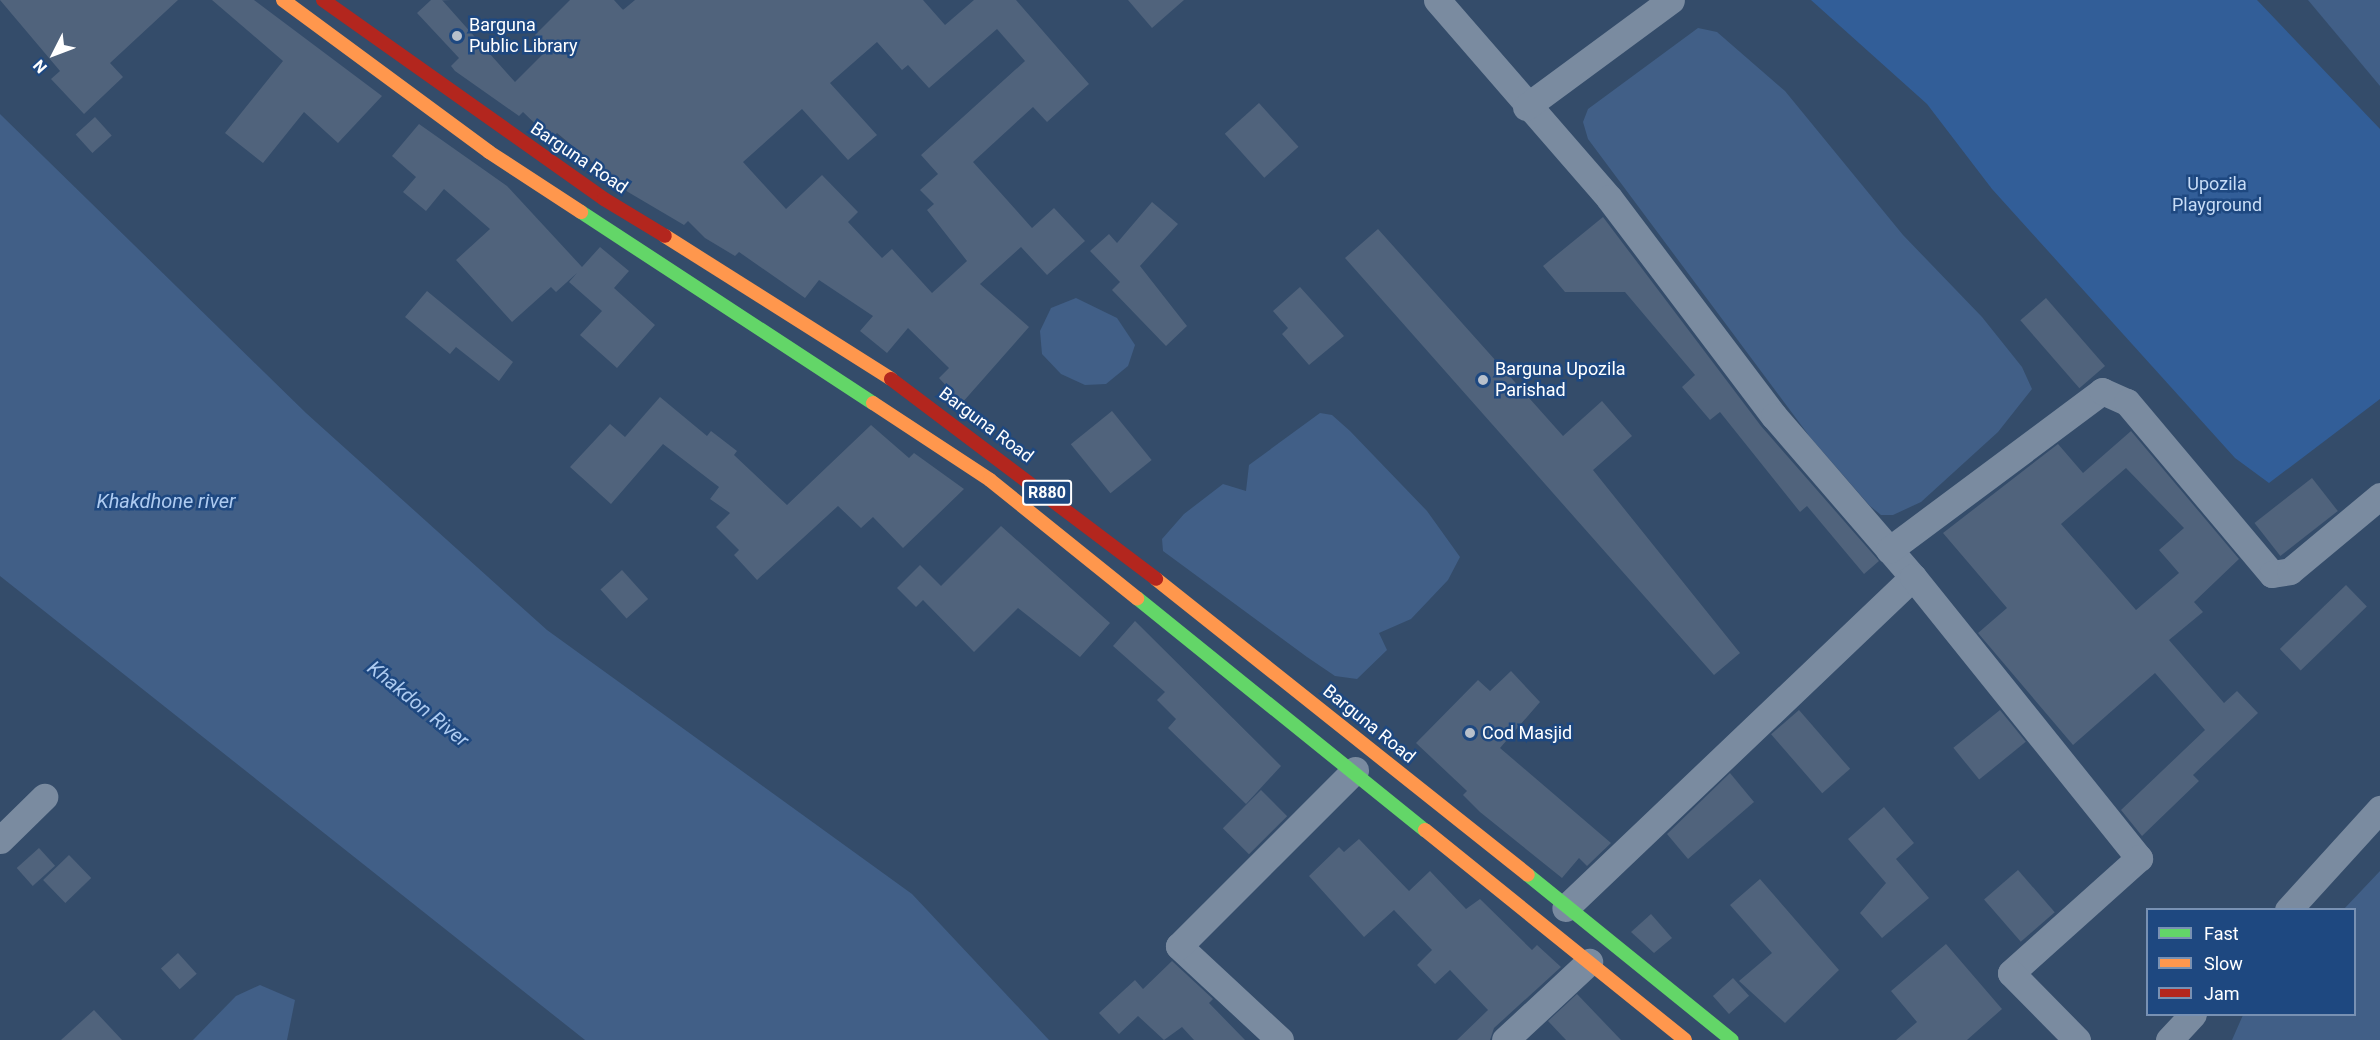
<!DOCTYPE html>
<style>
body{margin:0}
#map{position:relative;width:2380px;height:1040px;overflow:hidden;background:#344c6a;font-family:Roboto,sans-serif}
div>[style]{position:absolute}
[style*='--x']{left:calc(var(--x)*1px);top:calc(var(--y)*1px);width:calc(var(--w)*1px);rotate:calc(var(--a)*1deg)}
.green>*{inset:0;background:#325e98}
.water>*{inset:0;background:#415f87}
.building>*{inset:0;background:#50637c;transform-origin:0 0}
.street>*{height:27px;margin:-13.5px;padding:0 13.5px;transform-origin:13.5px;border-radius:13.5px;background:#7a8ba0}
.fast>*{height:14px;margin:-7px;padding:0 7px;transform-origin:7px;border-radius:7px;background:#63d668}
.slow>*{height:14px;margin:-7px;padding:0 7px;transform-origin:7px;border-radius:7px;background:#ff974d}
.jam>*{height:14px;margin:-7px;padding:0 7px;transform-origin:7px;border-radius:7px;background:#b3261e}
.dots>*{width:16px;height:16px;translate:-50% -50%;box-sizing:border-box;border:3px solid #1e4880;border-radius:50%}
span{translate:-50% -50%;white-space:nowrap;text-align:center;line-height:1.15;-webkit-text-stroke:5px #1e4880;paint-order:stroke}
.shield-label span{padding:2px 4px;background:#1e4880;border:2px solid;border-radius:4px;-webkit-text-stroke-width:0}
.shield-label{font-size:16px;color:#fff;font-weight:700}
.poi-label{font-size:18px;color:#fff}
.left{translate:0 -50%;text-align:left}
.street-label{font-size:18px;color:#fff}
.park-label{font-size:18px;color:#c7dcf6}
.water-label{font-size:20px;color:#aecbf0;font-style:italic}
.legend{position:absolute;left:2146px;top:908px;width:210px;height:108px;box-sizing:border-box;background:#1e4880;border:2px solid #7891b3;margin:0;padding:8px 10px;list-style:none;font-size:18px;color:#fff}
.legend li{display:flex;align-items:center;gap:12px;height:30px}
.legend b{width:30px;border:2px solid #7891b3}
.north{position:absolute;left:24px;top:24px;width:60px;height:60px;-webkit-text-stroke:4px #1e4880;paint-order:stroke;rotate:228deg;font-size:16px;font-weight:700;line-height:24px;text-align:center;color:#fff}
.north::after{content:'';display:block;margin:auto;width:21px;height:27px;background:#fff;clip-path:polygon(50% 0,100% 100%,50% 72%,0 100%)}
</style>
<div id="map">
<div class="green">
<i style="clip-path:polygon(1811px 0,2257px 0,2380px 129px,2380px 399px,2269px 483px,2235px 458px,1992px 189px,1927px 104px)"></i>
</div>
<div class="water">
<i style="clip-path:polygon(2308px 0,2380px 0,2380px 86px)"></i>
<i style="clip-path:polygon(1698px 28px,1717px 32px,1785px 91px,1903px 235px,1982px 317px,2022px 367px,2032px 389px,1998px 432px,1921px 502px,1893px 515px,1881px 515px,1870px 506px,1810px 437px,1588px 139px,1583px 122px,1588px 109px)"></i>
<i style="clip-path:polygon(0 114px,306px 413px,547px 630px,912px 894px,1049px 1040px,585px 1040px,0 576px)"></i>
<i style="clip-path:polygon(1076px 298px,1117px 318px,1135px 345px,1128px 366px,1106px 384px,1085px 385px,1061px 374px,1042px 354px,1040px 331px,1051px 308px)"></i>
<i style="clip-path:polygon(1320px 413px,1332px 415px,1350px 431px,1427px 511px,1460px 557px,1448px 580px,1411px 619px,1379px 633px,1387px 650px,1357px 679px,1335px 676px,1307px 657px,1163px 551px,1162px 539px,1184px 514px,1223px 484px,1246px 491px,1249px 465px)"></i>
<i style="clip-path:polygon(2380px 871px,2380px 1040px,2232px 1040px,2243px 1015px,2354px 1014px,2354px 910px,2344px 909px)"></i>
<i style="clip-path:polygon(260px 985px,295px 1000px,287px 1040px,193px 1040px,236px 996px)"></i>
</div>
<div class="building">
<i style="clip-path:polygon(0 0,178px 0,110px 63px,123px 77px,84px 114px,51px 79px,60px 71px)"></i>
<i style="clip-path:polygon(212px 0,254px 0,382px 96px,338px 143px,304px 112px,263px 163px,225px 133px,283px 61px)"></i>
<i style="clip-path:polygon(evenodd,431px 0,442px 0,515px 82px,548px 49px,535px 35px,570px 0,614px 0,623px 10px,635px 0,923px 0,945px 25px,974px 0,1016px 0,1089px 84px,1047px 122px,1033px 107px,973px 162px,1032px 228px,1054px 208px,1085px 241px,1047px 275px,1021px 247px,980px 284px,1029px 327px,962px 403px,939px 378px,949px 368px,908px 328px,887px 353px,860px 331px,873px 316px,819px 280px,805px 298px,739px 252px,735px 256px,705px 238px,688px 221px,684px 225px,628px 192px,557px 133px,551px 139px,523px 112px,519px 116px,455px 71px,451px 66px,459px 58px,417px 13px,431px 0,997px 29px,1025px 61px,921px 155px,938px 174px,920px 190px,934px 204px,927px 210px,967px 261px,932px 293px,892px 249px,882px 258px,848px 222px,858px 212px,822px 175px,786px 209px,743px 162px,802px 109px,848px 160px,877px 135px,830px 83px,877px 42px,902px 70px,908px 65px,929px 88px,997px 29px)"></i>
<i style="clip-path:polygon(1128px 0,1184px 0,1152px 28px)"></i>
<i style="left:1259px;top:103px;width:59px;height:46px;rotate:48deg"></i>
<i style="left:95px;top:117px;width:25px;height:26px;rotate:48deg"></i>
<i style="clip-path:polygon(419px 124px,507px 186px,582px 267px,600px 247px,629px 271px,614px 288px,655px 325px,617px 368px,580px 335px,602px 311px,569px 282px,577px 273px,556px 292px,551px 287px,512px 322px,456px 260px,490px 229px,444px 189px,426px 211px,403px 192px,416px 177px,392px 156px)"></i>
<i style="clip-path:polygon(1152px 202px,1178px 224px,1140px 266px,1187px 326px,1166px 346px,1112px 290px,1120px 282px,1090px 251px,1109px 234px,1117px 243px)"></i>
<i style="clip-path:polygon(1603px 217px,1761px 426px,1879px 561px,1864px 574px,1807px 506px,1800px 512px,1720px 412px,1710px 420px,1682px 387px,1695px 375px,1625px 292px,1565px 292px,1543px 266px)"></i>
<i style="clip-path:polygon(1378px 229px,1563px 436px,1602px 401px,1632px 436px,1593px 470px,1740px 653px,1714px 675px,1345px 258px)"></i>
<i style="clip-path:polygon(1300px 287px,1344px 336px,1309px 365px,1282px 334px,1288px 328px,1273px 311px)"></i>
<i style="clip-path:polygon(427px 291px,513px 362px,499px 381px,456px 347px,450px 354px,405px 317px)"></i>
<i style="left:2046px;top:298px;width:90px;height:34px;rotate:49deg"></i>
<i style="clip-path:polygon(660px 397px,707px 436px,711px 431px,737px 451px,734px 455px,787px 505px,871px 425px,909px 458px,914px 453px,964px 489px,903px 548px,873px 517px,861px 528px,838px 506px,757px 580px,734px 555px,739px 550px,716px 527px,730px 513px,710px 499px,719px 487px,663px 444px,611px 504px,570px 467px,610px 424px,625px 437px)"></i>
<i style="left:1112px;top:411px;width:63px;height:53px;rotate:51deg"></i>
<i style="clip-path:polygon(evenodd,2131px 431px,2239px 559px,2194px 602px,2203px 612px,2169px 640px,2224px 703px,2237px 691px,2258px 713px,2193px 775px,2199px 781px,2142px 836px,2121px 810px,2205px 730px,2155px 673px,2073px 745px,1978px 633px,2007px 608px,1943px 533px,2058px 444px,2083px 473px,2131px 431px,2126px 468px,2184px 528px,2159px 550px,2179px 573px,2136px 610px,2061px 524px,2126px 468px)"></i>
<i style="left:2312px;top:478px;width:42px;height:73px;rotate:52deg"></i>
<i style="clip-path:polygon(1001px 526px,1110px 623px,1080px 657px,1018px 608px,974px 652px,923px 600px,916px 607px,897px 588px,920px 565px,941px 586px)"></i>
<i style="left:622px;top:570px;width:39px;height:29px;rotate:48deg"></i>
<i style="left:2346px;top:585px;width:30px;height:92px;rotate:46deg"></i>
<i style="clip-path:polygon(1135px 621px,1281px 766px,1246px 804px,1168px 728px,1176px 719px,1157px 700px,1165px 692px,1113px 646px)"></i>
<i style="clip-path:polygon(1511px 671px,1540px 702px,1500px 748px,1611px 843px,1587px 866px,1579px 858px,1562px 878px,1480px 812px,1463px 795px,1467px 791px,1416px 743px,1478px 680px,1490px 691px)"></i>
<i style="left:1799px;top:710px;width:78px;height:37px;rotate:49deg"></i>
<i style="left:2000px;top:710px;width:41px;height:60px;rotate:51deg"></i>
<i style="clip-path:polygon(1730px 773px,1754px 802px,1688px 859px,1667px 834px)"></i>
<i style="left:1261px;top:790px;width:37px;height:54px;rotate:45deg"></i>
<i style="clip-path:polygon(1884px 807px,1914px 843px,1896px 859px,1929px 898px,1882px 938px,1860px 913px,1886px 883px,1848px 839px)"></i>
<i style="clip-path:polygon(1359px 839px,1409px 891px,1430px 871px,1466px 909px,1480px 899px,1532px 950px,1537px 945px,1561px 967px,1494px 1028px,1490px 1040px,1457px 1040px,1488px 1010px,1450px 970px,1435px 984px,1417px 965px,1432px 950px,1394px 910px,1364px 937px,1309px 876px,1339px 847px,1344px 852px)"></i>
<i style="left:39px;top:848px;width:24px;height:30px;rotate:48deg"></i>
<i style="left:69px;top:855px;width:32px;height:36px;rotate:46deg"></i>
<i style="left:2018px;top:870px;width:56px;height:45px;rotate:49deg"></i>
<i style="clip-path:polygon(1760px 879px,1839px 970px,1785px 1023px,1739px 981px,1772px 953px,1730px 905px)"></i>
<i style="clip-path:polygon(1651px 914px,1672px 938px,1654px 953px,1631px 932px)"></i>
<i style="clip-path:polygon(1946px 944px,2002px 1009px,1967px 1040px,1896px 1040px,1917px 1022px,1891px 991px)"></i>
<i style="left:178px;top:953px;width:28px;height:23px;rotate:48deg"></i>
<i style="clip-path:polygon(1172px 961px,1213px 999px,1209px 1003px,1245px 1040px,1194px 1040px,1182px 1027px,1164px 1040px,1138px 1016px,1119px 1034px,1099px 1013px,1135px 980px,1143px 989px)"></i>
<i style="left:1733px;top:978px;width:24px;height:27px;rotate:48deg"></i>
<i style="clip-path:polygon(1577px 994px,1621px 1040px,1566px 1040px,1548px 1021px)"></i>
<i style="clip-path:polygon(94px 1010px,122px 1040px,61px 1040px)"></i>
</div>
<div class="street">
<i style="--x:1437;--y:0;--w:262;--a:49"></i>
<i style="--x:1609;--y:198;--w:273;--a:52.9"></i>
<i style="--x:1774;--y:416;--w:213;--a:49.2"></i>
<i style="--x:1913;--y:577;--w:480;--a:136.4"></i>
<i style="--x:1526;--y:107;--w:180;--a:-36.4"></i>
<i style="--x:1889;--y:550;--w:266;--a:-36.7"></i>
<i style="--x:2102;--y:391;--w:27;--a:24"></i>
<i style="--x:2127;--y:402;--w:225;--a:49.9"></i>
<i style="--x:2272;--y:574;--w:18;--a:-9"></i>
<i style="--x:2290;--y:571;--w:117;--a:-39.8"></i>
<i style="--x:1913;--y:577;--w:361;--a:51.2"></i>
<i style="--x:2139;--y:858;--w:172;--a:138.1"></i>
<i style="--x:2011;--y:973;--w:94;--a:45.4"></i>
<i style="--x:0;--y:840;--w:62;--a:-44.3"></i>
<i style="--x:2288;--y:910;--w:137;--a:-47.7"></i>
<i style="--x:1280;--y:1040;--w:138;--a:-137.1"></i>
<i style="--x:1179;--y:946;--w:249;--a:-45"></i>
<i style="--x:1505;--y:1040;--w:115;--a:-42.9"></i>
<i style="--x:2169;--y:1040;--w:35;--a:-47"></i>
</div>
<div class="fast">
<i style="--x:581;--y:212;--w:349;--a:33.2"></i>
<i style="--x:1137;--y:598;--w:370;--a:38.9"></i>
<i style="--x:1528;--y:875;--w:262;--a:39"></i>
</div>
<div class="slow">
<i style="--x:283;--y:0;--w:256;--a:36.4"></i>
<i style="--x:489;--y:152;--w:110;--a:33.1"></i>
<i style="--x:665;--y:236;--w:267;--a:32.3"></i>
<i style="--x:873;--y:403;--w:140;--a:33.3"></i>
<i style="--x:990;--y:480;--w:189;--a:38.8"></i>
<i style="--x:1156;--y:579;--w:475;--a:38.5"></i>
<i style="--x:1425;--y:830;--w:334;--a:38.9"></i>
</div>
<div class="jam">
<i style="--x:323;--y:0;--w:344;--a:35.3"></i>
<i style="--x:604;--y:199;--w:71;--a:31.2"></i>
<i style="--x:891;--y:379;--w:332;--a:37"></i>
</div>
<div class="dots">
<i style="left:457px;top:36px;background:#b8c0cb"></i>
<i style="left:1483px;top:380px;background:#b8c0cb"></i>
<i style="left:1470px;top:733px;background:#b8c0cb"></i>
</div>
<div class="shield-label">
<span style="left:1047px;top:493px">R880</span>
</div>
<div class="poi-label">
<span class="left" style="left:469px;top:36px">Barguna<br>Public Library</span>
<span class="left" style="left:1495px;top:380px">Barguna Upozila<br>Parishad</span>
<span class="left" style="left:1482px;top:733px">Cod Masjid</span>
</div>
<div class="street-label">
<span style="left:579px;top:158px;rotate:34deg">Barguna Road</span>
<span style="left:986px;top:425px;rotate:37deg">Barguna Road</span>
<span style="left:1369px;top:724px;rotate:39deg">Barguna Road</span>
</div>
<div class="park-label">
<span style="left:2217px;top:195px">Upozila<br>Playground</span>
</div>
<div class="water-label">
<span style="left:166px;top:501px">Khakdhone river</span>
<span style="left:418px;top:704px;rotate:39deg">Khakdon River</span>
</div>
<ul class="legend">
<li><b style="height:8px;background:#63d668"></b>Fast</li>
<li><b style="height:8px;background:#ff974d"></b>Slow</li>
<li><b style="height:8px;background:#b3261e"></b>Jam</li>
</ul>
<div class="north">N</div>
</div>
